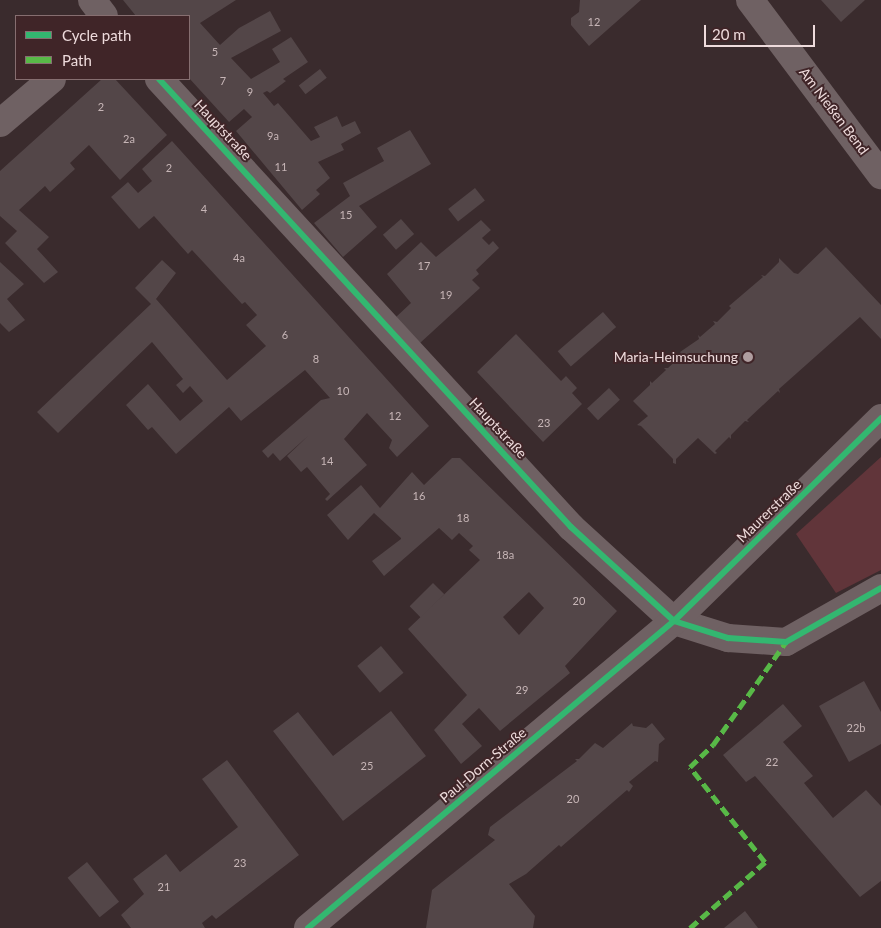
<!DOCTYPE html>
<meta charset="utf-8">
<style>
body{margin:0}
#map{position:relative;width:881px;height:928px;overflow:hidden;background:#3a2b2d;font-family:Lato,sans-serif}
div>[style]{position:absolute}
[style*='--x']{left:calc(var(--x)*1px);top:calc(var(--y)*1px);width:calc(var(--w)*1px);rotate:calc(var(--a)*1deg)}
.green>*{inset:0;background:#61353a}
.building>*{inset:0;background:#534648;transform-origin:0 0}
.minor>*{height:28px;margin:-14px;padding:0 14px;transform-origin:14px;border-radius:14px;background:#6f6163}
.quiet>*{height:5px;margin-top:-2.5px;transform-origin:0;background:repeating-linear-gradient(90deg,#58b947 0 10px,transparent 0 15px)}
.cycleway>*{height:6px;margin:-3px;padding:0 3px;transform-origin:3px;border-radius:3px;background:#33b770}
.dots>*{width:14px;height:14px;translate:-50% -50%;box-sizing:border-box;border:2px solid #402528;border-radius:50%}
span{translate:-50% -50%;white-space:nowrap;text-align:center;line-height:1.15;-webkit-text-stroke:4px #402528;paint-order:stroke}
.number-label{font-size:11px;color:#c7b6b7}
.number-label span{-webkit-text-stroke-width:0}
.street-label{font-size:14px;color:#eedbdc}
.poi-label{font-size:14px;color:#eedbdc}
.right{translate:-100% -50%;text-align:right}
.legend{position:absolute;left:15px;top:15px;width:175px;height:65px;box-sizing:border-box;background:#402528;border:1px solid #866e70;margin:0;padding:6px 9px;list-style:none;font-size:15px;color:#eedbdc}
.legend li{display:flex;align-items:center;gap:10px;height:25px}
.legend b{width:25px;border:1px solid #866e70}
.scale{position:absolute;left:704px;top:25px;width:111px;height:22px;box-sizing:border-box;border:2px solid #eedbdc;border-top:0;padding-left:6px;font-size:15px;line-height:18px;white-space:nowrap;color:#eedbdc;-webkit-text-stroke:4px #402528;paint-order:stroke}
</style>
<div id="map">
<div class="green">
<i style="clip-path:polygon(881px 457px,881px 570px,836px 593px,796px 534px)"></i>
</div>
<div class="building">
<i style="clip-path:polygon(123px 0,236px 0,200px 23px,220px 45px,239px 28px,270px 11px,281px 31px,231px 58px,251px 79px,280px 62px,272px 49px,291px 37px,308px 62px,283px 79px,286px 81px,270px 93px,267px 91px,263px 93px,274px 106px,278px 103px,311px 141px,320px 137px,314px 127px,337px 116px,342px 127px,355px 121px,361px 133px,341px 144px,344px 150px,318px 162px,330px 178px,316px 190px,320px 194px,302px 210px,236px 131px,252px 117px,244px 109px,229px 122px,189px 78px,189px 16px,136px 16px)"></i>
<i style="clip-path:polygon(580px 0,641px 0,589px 46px,571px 25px,571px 18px,579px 12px)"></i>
<i style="clip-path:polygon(821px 0,865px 0,841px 22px)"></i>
<i style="left:320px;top:69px;width:11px;height:27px;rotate:52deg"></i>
<i style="clip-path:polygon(102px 79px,115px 79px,167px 135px,120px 180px,89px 145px,70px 163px,75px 169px,50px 192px,45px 186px,19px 210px,49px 237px,37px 249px,58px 272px,44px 283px,5px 243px,17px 231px,0 216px,0 171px)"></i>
<i style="clip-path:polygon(410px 130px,431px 164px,359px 206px,377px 227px,343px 257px,314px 223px,350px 196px,343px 183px,384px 161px,377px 148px)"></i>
<i style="clip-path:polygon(172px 141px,429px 426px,397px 457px,389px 448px,392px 440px,367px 413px,344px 439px,367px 465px,327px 501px,325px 499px,330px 494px,307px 467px,301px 472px,287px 456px,308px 436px,280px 461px,273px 453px,268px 458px,262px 451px,321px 400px,330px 398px,305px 370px,241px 421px,229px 407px,176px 454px,152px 427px,148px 430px,126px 405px,148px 384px,180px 421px,203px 401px,190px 386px,183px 393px,176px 385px,183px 379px,152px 342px,58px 433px,37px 412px,151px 304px,135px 288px,162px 260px,176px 273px,156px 299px,227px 380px,266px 346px,246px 325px,257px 315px,245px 302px,242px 304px,192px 250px,188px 254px,154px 216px,139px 229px,111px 197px,128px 182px,138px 193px,152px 181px,142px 169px)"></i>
<i style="left:475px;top:188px;width:16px;height:34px;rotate:52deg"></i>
<i style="left:401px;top:219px;width:20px;height:24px;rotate:49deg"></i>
<i style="clip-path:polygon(481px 220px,491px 230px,482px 238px,489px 245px,493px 241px,499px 248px,476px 270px,479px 274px,472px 280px,480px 288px,420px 343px,396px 317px,411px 303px,387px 274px,421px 242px,436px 257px)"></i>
<i style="clip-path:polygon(826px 247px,881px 305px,881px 339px,860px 317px,779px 389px,780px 393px,778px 391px,747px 420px,749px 422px,745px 421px,731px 435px,731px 439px,729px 437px,715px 451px,717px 453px,715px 454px,698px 438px,676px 459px,676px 464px,673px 463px,673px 459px,641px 426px,637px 425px,648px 416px,633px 401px,650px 385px,650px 381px,652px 383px,666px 370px,664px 368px,668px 368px,682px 355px,680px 352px,699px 339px,698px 335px,700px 337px,715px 324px,713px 321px,717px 322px,731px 308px,729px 306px,763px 277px,761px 275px,765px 276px,779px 262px,779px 258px,794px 273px,798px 274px)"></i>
<i style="clip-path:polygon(0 262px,24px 284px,7px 299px,25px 320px,9px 332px,0 323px)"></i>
<i style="left:603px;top:312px;width:20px;height:60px;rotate:49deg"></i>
<i style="clip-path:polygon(516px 334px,561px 381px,566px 376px,577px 388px,572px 393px,582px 404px,543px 442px,477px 372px)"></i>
<i style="left:609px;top:388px;width:16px;height:30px;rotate:47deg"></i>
<i style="clip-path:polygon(evenodd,452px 458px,460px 458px,617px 611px,565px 666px,570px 673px,500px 731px,479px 708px,462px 724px,482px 746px,461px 764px,434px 730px,467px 695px,408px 629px,480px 560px,469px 550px,473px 546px,459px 533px,452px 540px,439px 528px,384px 576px,372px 561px,401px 539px,401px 538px,374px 513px,348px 540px,327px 515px,361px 485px,380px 508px,412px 472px,424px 485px,452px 458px,529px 592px,544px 608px,519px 635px,503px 617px,529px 592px)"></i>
<i style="left:433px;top:583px;width:16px;height:33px;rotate:45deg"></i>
<i style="left:381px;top:646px;width:35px;height:31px;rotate:50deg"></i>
<i style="clip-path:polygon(864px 681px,881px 712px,881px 744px,849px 762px,819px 706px)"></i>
<i style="clip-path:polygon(783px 704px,802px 726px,783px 742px,813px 776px,804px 783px,833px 818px,866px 790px,881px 806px,881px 881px,860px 897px,755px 776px,746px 782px,723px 755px)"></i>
<i style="clip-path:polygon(391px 711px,426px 756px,343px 821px,273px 731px,298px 712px,333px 756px)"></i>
<i style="clip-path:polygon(632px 723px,633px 726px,646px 728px,652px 723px,665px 739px,659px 744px,658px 762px,655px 761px,629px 782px,633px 786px,629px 792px,627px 790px,561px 847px,559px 845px,526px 874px,509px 884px,535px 916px,533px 928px,426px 928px,432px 890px,495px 840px,488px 835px,490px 827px,577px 761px,575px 759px,579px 759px,595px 743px,603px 748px)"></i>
<i style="clip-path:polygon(227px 760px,299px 855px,216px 919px,212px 915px,202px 923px,205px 928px,131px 928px,121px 915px,144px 894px,133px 879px,166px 854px,180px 872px,238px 827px,202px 779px)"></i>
<i style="left:87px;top:862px;width:51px;height:25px;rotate:51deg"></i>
<i style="clip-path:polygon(745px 911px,758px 928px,724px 928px)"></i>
</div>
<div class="minor">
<i style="--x:92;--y:0;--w:20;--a:53"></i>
<i style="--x:750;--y:0;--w:219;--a:53.2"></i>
<i style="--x:159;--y:79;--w:609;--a:47.4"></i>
<i style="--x:571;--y:527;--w:139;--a:42.4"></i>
<i style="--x:674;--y:621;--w:57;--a:17.5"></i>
<i style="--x:728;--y:638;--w:58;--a:3.9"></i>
<i style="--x:786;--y:642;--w:109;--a:-29.6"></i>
<i style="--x:0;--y:123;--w:68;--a:-40.2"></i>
<i style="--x:308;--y:928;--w:478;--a:-40"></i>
<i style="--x:674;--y:621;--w:290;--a:-44.4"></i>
</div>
<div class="quiet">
<i style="--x:690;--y:928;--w:100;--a:-41.3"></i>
<i style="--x:765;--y:862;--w:121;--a:-128.3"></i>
<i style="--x:690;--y:767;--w:32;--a:-44"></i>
<i style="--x:713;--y:745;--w:126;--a:-54.7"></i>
</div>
<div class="cycleway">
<i style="--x:159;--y:79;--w:609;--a:47.4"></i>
<i style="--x:571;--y:527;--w:139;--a:42.4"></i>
<i style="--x:674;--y:621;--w:57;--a:17.5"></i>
<i style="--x:728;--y:638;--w:58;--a:3.9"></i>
<i style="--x:786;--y:642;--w:109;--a:-29.6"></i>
<i style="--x:308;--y:928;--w:478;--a:-40"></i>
<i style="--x:674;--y:621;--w:290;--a:-44.4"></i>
</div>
<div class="dots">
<i style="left:748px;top:357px;background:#af9d9f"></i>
</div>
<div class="number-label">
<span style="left:594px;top:22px">12</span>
<span style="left:215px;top:52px">5</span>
<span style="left:223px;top:81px">7</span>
<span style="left:250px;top:92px">9</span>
<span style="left:101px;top:107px">2</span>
<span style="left:273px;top:136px">9a</span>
<span style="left:129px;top:139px">2a</span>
<span style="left:281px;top:167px">11</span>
<span style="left:169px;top:168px">2</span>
<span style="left:204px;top:209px">4</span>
<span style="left:346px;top:215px">15</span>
<span style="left:239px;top:258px">4a</span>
<span style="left:424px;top:266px">17</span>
<span style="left:446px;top:295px">19</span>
<span style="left:285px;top:335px">6</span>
<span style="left:316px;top:359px">8</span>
<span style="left:343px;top:391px">10</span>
<span style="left:395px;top:416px">12</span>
<span style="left:544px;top:423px">23</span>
<span style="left:327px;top:461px">14</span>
<span style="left:419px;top:496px">16</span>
<span style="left:463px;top:518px">18</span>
<span style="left:505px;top:555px">18a</span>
<span style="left:579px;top:601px">20</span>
<span style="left:522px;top:690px">29</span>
<span style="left:856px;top:728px">22b</span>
<span style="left:772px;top:762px">22</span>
<span style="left:367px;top:766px">25</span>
<span style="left:573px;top:799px">20</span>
<span style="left:240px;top:863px">23</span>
<span style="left:164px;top:887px">21</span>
</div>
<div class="street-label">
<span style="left:834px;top:111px;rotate:53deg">Am Nießen Bend</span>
<span style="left:223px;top:130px;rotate:47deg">Hauptstraße</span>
<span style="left:498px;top:428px;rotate:47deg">Hauptstraße</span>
<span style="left:769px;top:511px;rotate:-44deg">Maurerstraße</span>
<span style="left:483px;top:765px;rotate:-40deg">Paul-Dorn-Straße</span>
</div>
<div class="poi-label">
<span class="right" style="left:738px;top:357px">Maria-Heimsuchung</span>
</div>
<ul class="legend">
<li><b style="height:6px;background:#33b770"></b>Cycle path</li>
<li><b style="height:6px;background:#58b947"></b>Path</li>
</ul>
<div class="scale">20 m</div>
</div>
